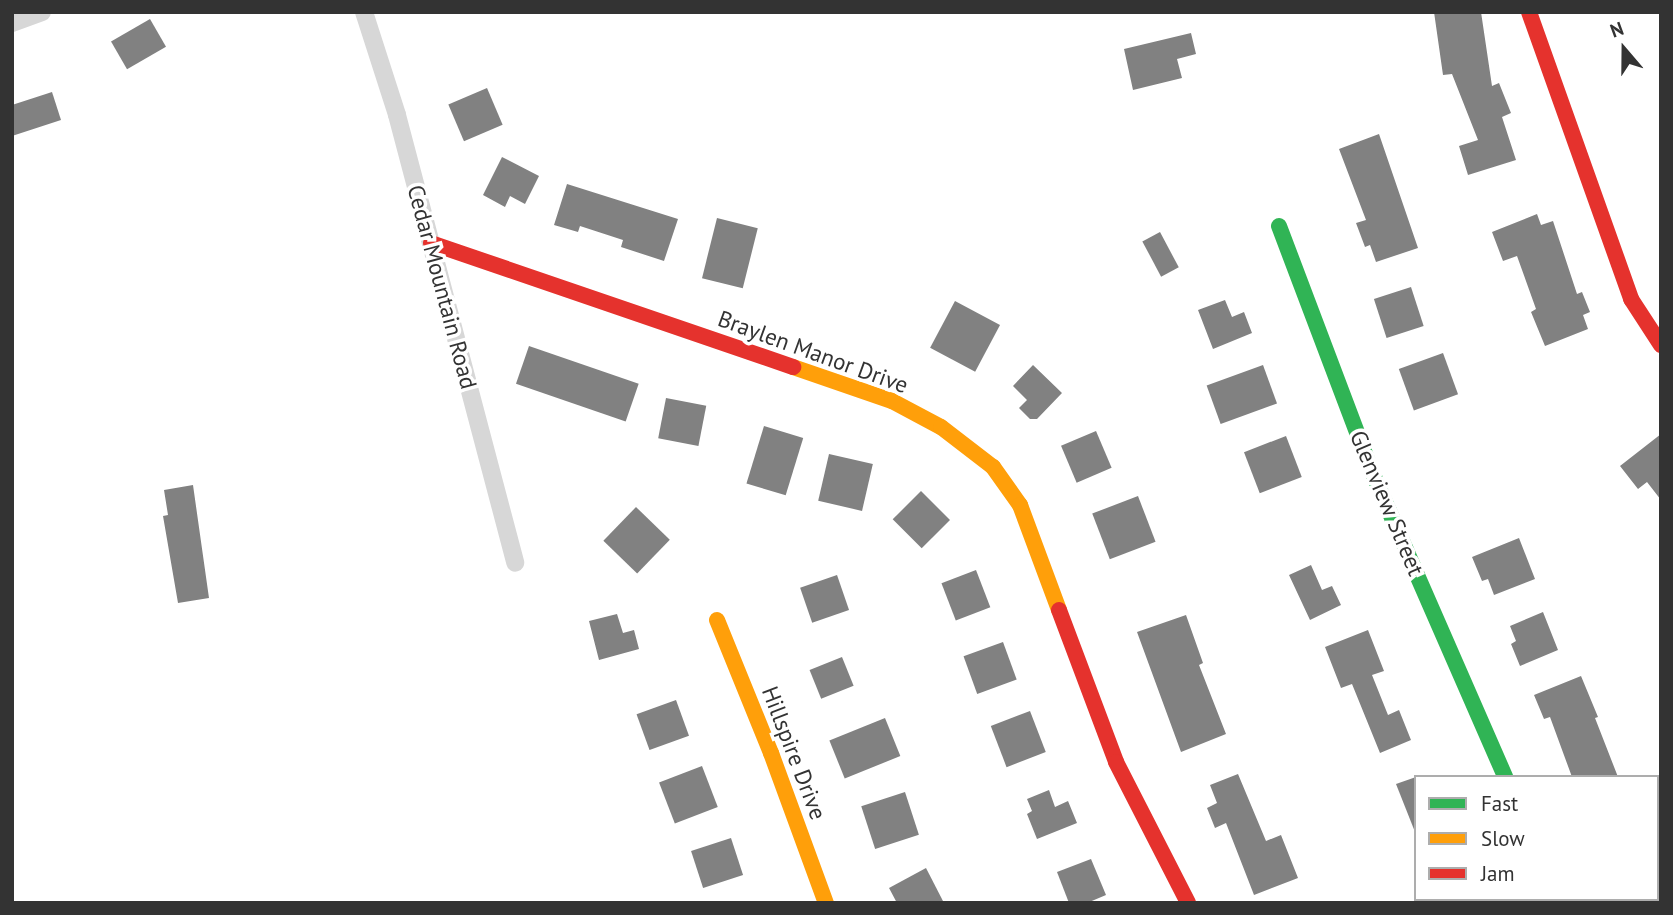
<!DOCTYPE html>
<style>
body{margin:0}
#map{position:relative;width:1673px;height:915px;overflow:hidden;background:#fff;font-family:"PT Sans",sans-serif}
div>[style]{position:absolute}
[style*='--x']{left:calc(var(--x)*1px);top:calc(var(--y)*1px);width:calc(var(--w)*1px);rotate:calc(var(--a)*1deg)}
.building>*{inset:0;background:#818181;transform-origin:0 0}
.street>*{height:18px;margin:-9px;padding:0 9px;transform-origin:9px;border-radius:9px;background:#d7d7d7}
.fast>*{height:16px;margin:-8px;padding:0 8px;transform-origin:8px;border-radius:8px;background:#30b455}
.slow>*{height:16px;margin:-8px;padding:0 8px;transform-origin:8px;border-radius:8px;background:#ff9f0a}
.jam>*{height:16px;margin:-8px;padding:0 8px;transform-origin:8px;border-radius:8px;background:#e5322d}
span{translate:-50% -50%;white-space:nowrap;text-align:center;line-height:1.15;-webkit-text-stroke:7px #fff;paint-order:stroke}
.street-label{font-size:23px;color:#333}
.frame{position:absolute;inset:0;border:14px solid #333;pointer-events:none}
.legend{position:absolute;left:1414px;top:775px;width:245px;height:126px;box-sizing:border-box;background:#fff;border:2px solid #adadad;margin:0;padding:9px 12px;list-style:none;font-size:21px;color:#333}
.legend li{display:flex;align-items:center;gap:14px;height:35px}
.legend b{width:35px;border:2px solid #adadad}
.north{position:absolute;left:1589px;top:14px;width:70px;height:70px;-webkit-text-stroke:5px #fff;paint-order:stroke;rotate:340deg;font-size:19px;font-weight:700;line-height:28px;text-align:center;color:#333}
.north::after{content:'';display:block;margin:auto;width:24px;height:32px;background:#333;clip-path:polygon(50% 0,100% 100%,50% 72%,0 100%)}
</style>
<div id="map">
<div class="building">
<i style="clip-path:polygon(1434px 12px,1481px 12px,1492px 86px,1499px 83px,1511px 113px,1502px 117px,1516px 160px,1468px 175px,1459px 146px,1478px 140px,1452px 74px,1443px 75px)"></i>
<i style="left:150px;top:19px;width:32px;height:45px;rotate:60deg"></i>
<i style="clip-path:polygon(1191px 33px,1196px 54px,1177px 59px,1182px 78px,1133px 90px,1124px 49px)"></i>
<i style="left:487px;top:88px;width:40px;height:42px;rotate:67deg"></i>
<i style="clip-path:polygon(52px 92px,61px 120px,12px 136px,12px 105px)"></i>
<i style="clip-path:polygon(1379px 134px,1418px 248px,1376px 262px,1370px 245px,1365px 247px,1356px 223px,1366px 220px,1339px 149px)"></i>
<i style="clip-path:polygon(502px 157px,539px 176px,525px 204px,510px 196px,505px 207px,483px 195px)"></i>
<i style="clip-path:polygon(567px 184px,678px 219px,664px 261px,621px 247px,623px 240px,580px 226px,578px 232px,554px 225px)"></i>
<i style="clip-path:polygon(1537px 214px,1541px 225px,1553px 221px,1577px 294px,1582px 292px,1590px 312px,1583px 315px,1588px 329px,1545px 346px,1531px 312px,1536px 309px,1517px 256px,1503px 261px,1492px 232px)"></i>
<i style="left:717px;top:218px;width:42px;height:62px;rotate:14deg"></i>
<i style="left:1160px;top:232px;width:40px;height:20px;rotate:62deg"></i>
<i style="left:1411px;top:287px;width:41px;height:39px;rotate:72deg"></i>
<i style="clip-path:polygon(1225px 300px,1232px 317px,1244px 312px,1252px 333px,1213px 349px,1198px 310px)"></i>
<i style="left:955px;top:301px;width:51px;height:53px;rotate:28deg"></i>
<i style="left:529px;top:346px;width:116px;height:40px;rotate:19deg"></i>
<i style="left:1443px;top:353px;width:44px;height:47px;rotate:70deg"></i>
<i style="clip-path:polygon(1033px 365px,1062px 393px,1037px 419px,1030px 419px,1019px 408px,1027px 400px,1013px 386px)"></i>
<i style="left:1263px;top:365px;width:41px;height:60px;rotate:70deg"></i>
<i style="left:666px;top:398px;width:41px;height:41px;rotate:11deg"></i>
<i style="left:764px;top:426px;width:41px;height:60px;rotate:17deg"></i>
<i style="left:1096px;top:431px;width:40px;height:38px;rotate:67deg"></i>
<i style="clip-path:polygon(1661px 434px,1661px 500px,1647px 482px,1638px 489px,1620px 466px)"></i>
<i style="left:1286px;top:436px;width:44px;height:45px;rotate:69deg"></i>
<i style="left:829px;top:454px;width:45px;height:48px;rotate:13deg"></i>
<i style="clip-path:polygon(193px 485px,209px 598px,178px 603px,163px 516px,168px 515px,164px 490px)"></i>
<i style="left:921px;top:491px;width:41px;height:40px;rotate:45deg"></i>
<i style="left:1138px;top:496px;width:49px;height:49px;rotate:69deg"></i>
<i style="left:636px;top:507px;width:47px;height:47px;rotate:44deg"></i>
<i style="clip-path:polygon(1519px 538px,1535px 579px,1494px 595px,1488px 579px,1482px 581px,1472px 557px)"></i>
<i style="clip-path:polygon(1311px 565px,1322px 590px,1332px 586px,1341px 605px,1310px 620px,1289px 575px)"></i>
<i style="left:976px;top:570px;width:40px;height:37px;rotate:69deg"></i>
<i style="left:837px;top:575px;width:37px;height:39px;rotate:71deg"></i>
<i style="clip-path:polygon(1543px 612px,1558px 650px,1520px 666px,1511px 644px,1516px 641px,1510px 626px)"></i>
<i style="clip-path:polygon(617px 614px,623px 633px,634px 630px,639px 649px,599px 660px,589px 621px)"></i>
<i style="clip-path:polygon(1186px 615px,1203px 663px,1199px 665px,1226px 734px,1181px 752px,1137px 632px)"></i>
<i style="clip-path:polygon(1368px 630px,1384px 671px,1372px 675px,1388px 715px,1399px 710px,1411px 740px,1380px 753px,1352px 684px,1341px 688px,1325px 647px)"></i>
<i style="left:1003px;top:642px;width:40px;height:42px;rotate:70deg"></i>
<i style="left:842px;top:657px;width:31px;height:35px;rotate:68deg"></i>
<i style="clip-path:polygon(1581px 676px,1598px 717px,1595px 718px,1618px 777px,1572px 777px,1550px 717px,1544px 719px,1534px 695px)"></i>
<i style="left:676px;top:700px;width:38px;height:42px;rotate:70deg"></i>
<i style="left:1030px;top:711px;width:44px;height:42px;rotate:69deg"></i>
<i style="left:885px;top:718px;width:41px;height:60px;rotate:68deg"></i>
<i style="left:702px;top:766px;width:44px;height:46px;rotate:69deg"></i>
<i style="clip-path:polygon(1238px 774px,1266px 841px,1281px 835px,1298px 878px,1254px 895px,1226px 823px,1215px 828px,1207px 808px,1217px 803px,1210px 785px)"></i>
<i style="clip-path:polygon(1416px 777px,1416px 832px,1415px 832px,1396px 784px)"></i>
<i style="clip-path:polygon(1049px 790px,1055px 807px,1068px 801px,1077px 823px,1037px 839px,1027px 814px,1032px 811px,1027px 799px)"></i>
<i style="left:905px;top:792px;width:45px;height:46px;rotate:72deg"></i>
<i style="left:731px;top:838px;width:39px;height:42px;rotate:72deg"></i>
<i style="clip-path:polygon(1091px 859px,1106px 895px,1087px 903px,1069px 903px,1057px 872px)"></i>
<i style="clip-path:polygon(926px 868px,944px 903px,897px 903px,889px 888px)"></i>
</div>
<div class="street">
<i style="--x:364;--y:12;--w:108;--a:72.2"></i>
<i style="--x:397;--y:115;--w:463;--a:75.2"></i>
<i style="--x:12;--y:23;--w:32;--a:-20"></i>
<i style="--x:1558;--y:899;--w:4;--a:63"></i>
</div>
<div class="fast">
<i style="--x:1279;--y:226;--w:263;--a:69.3"></i>
<i style="--x:1372;--y:472;--w:333;--a:66.4"></i>
</div>
<div class="slow">
<i style="--x:793;--y:367;--w:105;--a:19"></i>
<i style="--x:892;--y:401;--w:55;--a:28"></i>
<i style="--x:941;--y:427;--w:66;--a:37.6"></i>
<i style="--x:993;--y:467;--w:47;--a:54.6"></i>
<i style="--x:1020;--y:505;--w:112;--a:69.6"></i>
<i style="--x:717;--y:620;--w:144;--a:67.9"></i>
<i style="--x:771;--y:753;--w:160;--a:69.9"></i>
</div>
<div class="jam">
<i style="--x:1529;--y:12;--w:305;--a:70.4"></i>
<i style="--x:1631;--y:299;--w:55;--a:56.9"></i>
<i style="--x:431;--y:243;--w:383;--a:18.9"></i>
<i style="--x:1059;--y:610;--w:162;--a:69.4"></i>
<i style="--x:1116;--y:762;--w:158;--a:62.9"></i>
</div>
<div class="street-label">
<span style="left:442px;top:287px;rotate:75deg">Cedar Mountain Road</span>
<span style="left:813px;top:352px;rotate:20deg">Braylen Manor Drive</span>
<span style="left:1387px;top:503px;rotate:67deg">Glenview Street</span>
<span style="left:794px;top:753px;rotate:69deg">Hillspire Drive</span>
</div>
<div class="frame"></div>
<ul class="legend">
<li><b style="height:9px;background:#30b455"></b>Fast</li>
<li><b style="height:9px;background:#ff9f0a"></b>Slow</li>
<li><b style="height:9px;background:#e5322d"></b>Jam</li>
</ul>
<div class="north">N</div>
</div>
